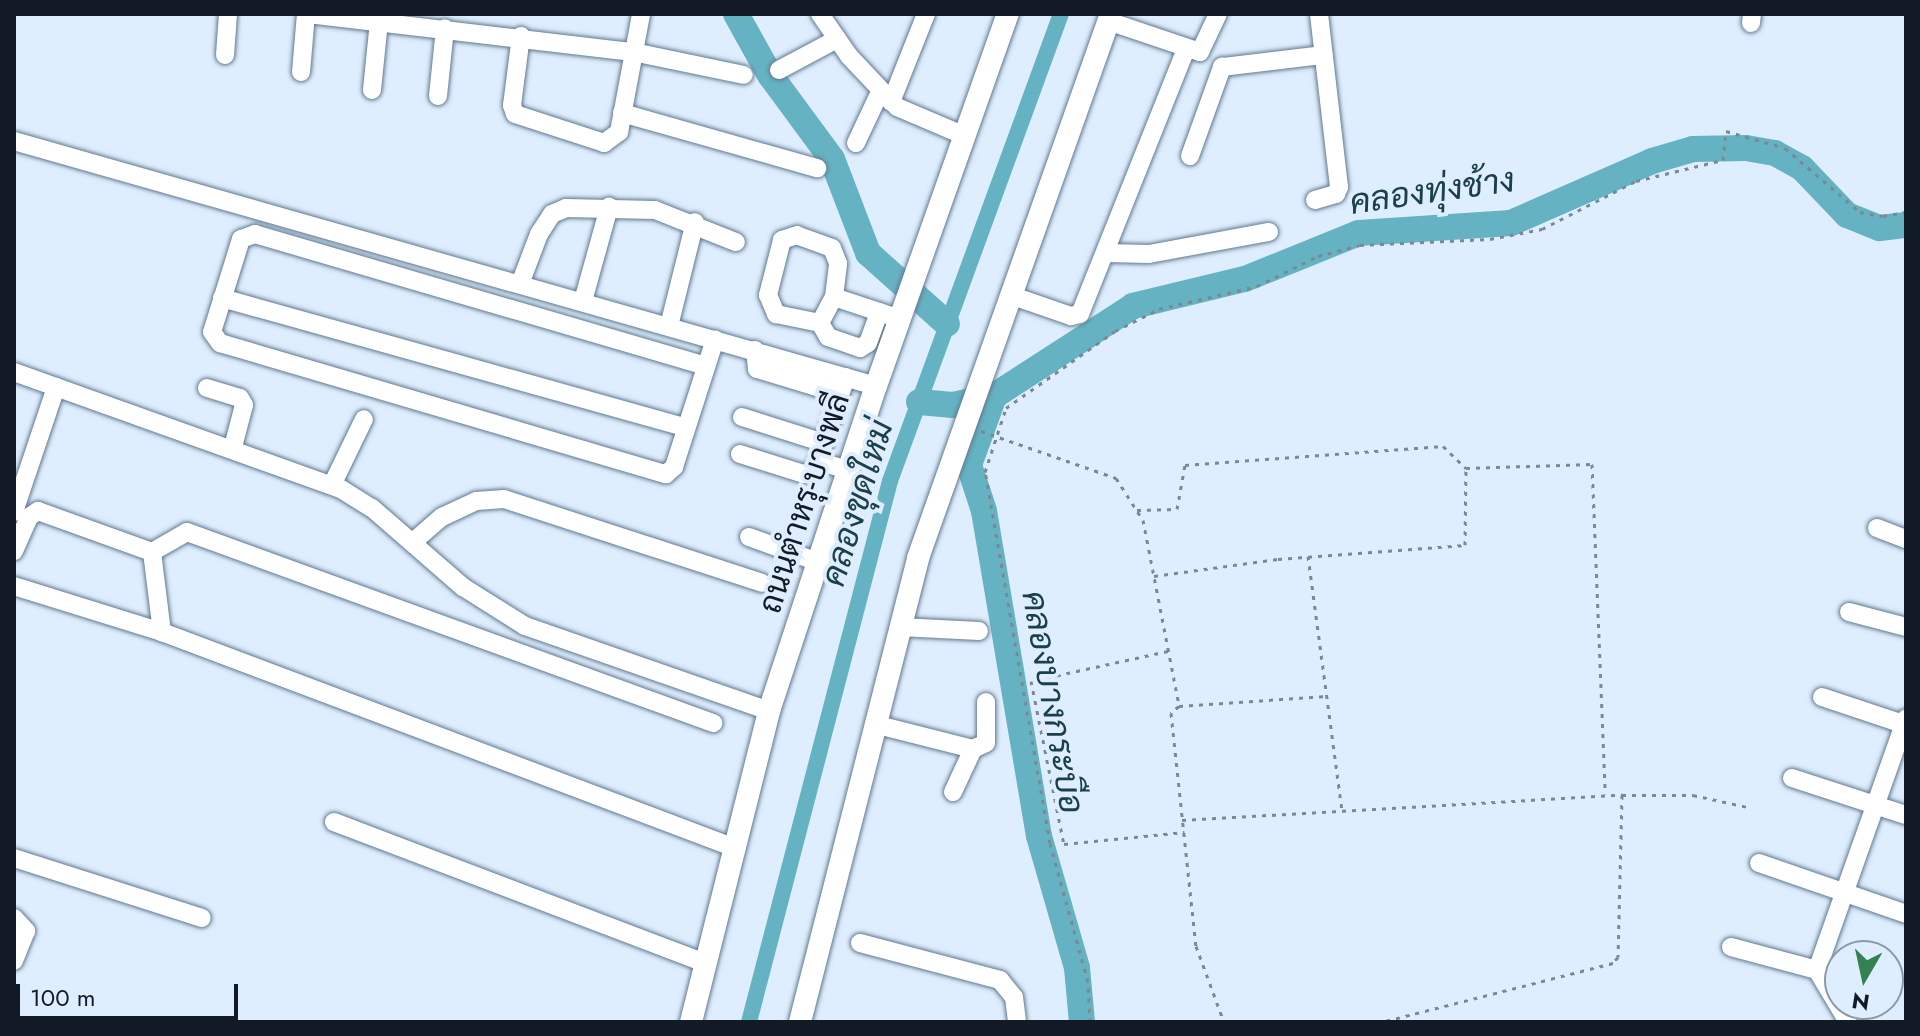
<!DOCTYPE html>
<meta charset="utf-8">
<style>
body{margin:0}
#map{position:relative;width:1920px;height:1036px;overflow:hidden;background:#deeefe;font-family:Jost,Sarabun,sans-serif}
div>[style]{position:absolute}
[style*='--x']{left:calc(var(--x)*1px);top:calc(var(--y)*1px);width:calc(var(--w)*1px);rotate:calc(var(--a)*1deg)}
.canal>*{height:16px;margin:-8px;padding:0 8px;transform-origin:8px;border-radius:8px;background:#65b3c2}
.river>*{height:26px;margin:-13px;padding:0 13px;transform-origin:13px;border-radius:13px;background:#65b3c2}
.path>*{height:3px;margin-top:-1.5px;transform-origin:0;background:repeating-linear-gradient(90deg,#7b8895 0 4px,transparent 0 10px)}
.roads{filter:drop-shadow(0 0 2px #617890) drop-shadow(0 0 2px #617890)}
.minor>*{height:18px;margin:-9px;padding:0 9px;transform-origin:9px;border-radius:9px;background:#fff}
.major>*{height:22px;margin:-11px;padding:0 11px;transform-origin:11px;border-radius:11px;background:#fff}
.path-bridge>*{height:3px;margin-top:-1.5px;transform-origin:0;background:repeating-linear-gradient(90deg,#7b8895 0 4px,transparent 0 10px)}
span{translate:-50% -50%;white-space:nowrap;text-align:center;line-height:1.15;-webkit-text-stroke:8px #deeefe;paint-order:stroke}
.street-label{font-size:32px;color:#121b25}
.water-label{font-size:34px;color:#1b4047;font-style:italic}
.frame{position:absolute;inset:0;border:16px solid #121b25;pointer-events:none}
.north{position:absolute;left:1824px;top:940px;width:80px;height:80px;box-sizing:border-box;background:#deeefe;border:2px solid #8c9aa7;border-radius:50%;rotate:189deg;font-size:22px;font-weight:700;line-height:32px;text-align:center;color:#121b25}
.north::after{content:'';display:block;margin:auto;width:28px;height:36px;background:#358251;clip-path:polygon(50% 0,100% 100%,50% 72%,0 100%)}
.scale{position:absolute;left:16px;top:984px;width:222px;height:36px;box-sizing:border-box;border:4px solid #121b25;border-top:0;padding-left:10px;font-size:24px;line-height:28px;white-space:nowrap;color:#121b25;-webkit-text-stroke:6px #deeefe;paint-order:stroke}
</style>
<div id="map">
<div class="canal">
<i style="--x:749;--y:1022;--w:559;--a:-75.39"></i>
<i style="--x:890;--y:481;--w:497;--a:-69.9"></i>
</div>
<div class="river">
<i style="--x:736;--y:14;--w:70;--a:60.9"></i>
<i style="--x:770;--y:75;--w:104;--a:53.6"></i>
<i style="--x:832;--y:159;--w:101;--a:69"></i>
<i style="--x:868;--y:253;--w:106;--a:41.9"></i>
<i style="--x:994;--y:396;--w:73;--a:109.9"></i>
<i style="--x:969;--y:465;--w:48;--a:71.9"></i>
<i style="--x:984;--y:511;--w:330;--a:80.4"></i>
<i style="--x:1039;--y:836;--w:137;--a:73.9"></i>
<i style="--x:1077;--y:968;--w:54;--a:84.7"></i>
<i style="--x:919;--y:402;--w:34;--a:5"></i>
<i style="--x:953;--y:405;--w:42;--a:-12.4"></i>
<i style="--x:994;--y:396;--w:166;--a:-32.9"></i>
<i style="--x:1133;--y:306;--w:115;--a:-13.6"></i>
<i style="--x:1245;--y:279;--w:123;--a:-22"></i>
<i style="--x:1359;--y:233;--w:152;--a:-3.8"></i>
<i style="--x:1511;--y:223;--w:154;--a:-23.7"></i>
<i style="--x:1652;--y:161;--w:43;--a:-16.3"></i>
<i style="--x:1693;--y:149;--w:53;--a:-1.1"></i>
<i style="--x:1746;--y:148;--w:29;--a:10"></i>
<i style="--x:1775;--y:153;--w:31;--a:29"></i>
<i style="--x:1802;--y:168;--w:65;--a:46.2"></i>
<i style="--x:1847;--y:215;--w:35;--a:22"></i>
<i style="--x:1880;--y:228;--w:26;--a:-7"></i>
</div>
<div class="path">
<i style="--x:981;--y:431;--w:143;--a:19.2"></i>
<i style="--x:1116;--y:478;--w:50;--a:57.3"></i>
<i style="--x:1143;--y:520;--w:189;--a:79"></i>
<i style="--x:1179;--y:706;--w:11;--a:139"></i>
<i style="--x:1171;--y:713;--w:234;--a:83.9"></i>
<i style="--x:1196;--y:946;--w:81;--a:69.8"></i>
<i style="--x:1137;--y:510;--w:40;--a:-1.4"></i>
<i style="--x:1177;--y:509;--w:45;--a:-79.7"></i>
<i style="--x:1185;--y:465;--w:259;--a:-4.2"></i>
<i style="--x:1443;--y:446;--w:32;--a:44"></i>
<i style="--x:1308;--y:556;--w:256;--a:82.4"></i>
<i style="--x:1154;--y:576;--w:125;--a:-7.8"></i>
<i style="--x:1278;--y:559;--w:188;--a:-4.3"></i>
<i style="--x:1465;--y:545;--w:77;--a:-89.3"></i>
<i style="--x:1466;--y:468;--w:126;--a:-1.8"></i>
<i style="--x:1592;--y:464;--w:330;--a:87.7"></i>
<i style="--x:1168;--y:651;--w:140;--a:167.6"></i>
<i style="--x:1031;--y:681;--w:166;--a:78.6"></i>
<i style="--x:1064;--y:844;--w:121;--a:-5.7"></i>
<i style="--x:1179;--y:706;--w:148;--a:-3.9"></i>
<i style="--x:1622;--y:795;--w:71;--a:0"></i>
<i style="--x:1693;--y:795;--w:55;--a:12.5"></i>
<i style="--x:1182;--y:820;--w:441;--a:-3.3"></i>
<i style="--x:1622;--y:795;--w:162;--a:91.4"></i>
<i style="--x:1618;--y:957;--w:8;--a:130"></i>
<i style="--x:1613;--y:963;--w:239;--a:165.7"></i>
</div>
<div class="roads">
<div class="minor">
<i style="--x:308;--y:14;--w:327;--a:6.7"></i>
<i style="--x:633;--y:52;--w:113;--a:11.7"></i>
<i style="--x:820;--y:14;--w:51;--a:55.4"></i>
<i style="--x:849;--y:56;--w:70;--a:46.7"></i>
<i style="--x:897;--y:107;--w:74;--a:23.1"></i>
<i style="--x:1108;--y:21;--w:97;--a:18.6"></i>
<i style="--x:1200;--y:52;--w:42;--a:-64.7"></i>
<i style="--x:1751;--y:23;--w:9;--a:-84"></i>
<i style="--x:521;--y:36;--w:70;--a:97.4"></i>
<i style="--x:512;--y:105;--w:9;--a:72"></i>
<i style="--x:515;--y:114;--w:94;--a:18"></i>
<i style="--x:604;--y:143;--w:19;--a:-36"></i>
<i style="--x:619;--y:132;--w:120;--a:-79.4"></i>
<i style="--x:225;--y:55;--w:41;--a:-85.8"></i>
<i style="--x:779;--y:70;--w:66;--a:-28.1"></i>
<i style="--x:301;--y:72;--w:58;--a:-85.1"></i>
<i style="--x:372;--y:90;--w:69;--a:-84.2"></i>
<i style="--x:438;--y:96;--w:68;--a:-84.1"></i>
<i style="--x:891;--y:102;--w:95;--a:-68.3"></i>
<i style="--x:622;--y:113;--w:203;--a:15.8"></i>
<i style="--x:14;--y:141;--w:896;--a:15.87"></i>
<i style="--x:856;--y:143;--w:56;--a:-64.8"></i>
<i style="--x:1190;--y:156;--w:95;--a:-70.2"></i>
<i style="--x:1222;--y:67;--w:102;--a:-6.8"></i>
<i style="--x:1315;--y:200;--w:22;--a:-16"></i>
<i style="--x:1336;--y:194;--w:8;--a:-67"></i>
<i style="--x:1339;--y:187;--w:174;--a:-96.6"></i>
<i style="--x:1106;--y:253;--w:43;--a:1.3"></i>
<i style="--x:1149;--y:254;--w:122;--a:-10.4"></i>
<i style="--x:520;--y:284;--w:53;--a:-69.2"></i>
<i style="--x:539;--y:234;--w:24;--a:-57"></i>
<i style="--x:552;--y:214;--w:15;--a:-23"></i>
<i style="--x:566;--y:208;--w:89;--a:1.3"></i>
<i style="--x:655;--y:210;--w:87;--a:21.6"></i>
<i style="--x:1010;--y:295;--w:65;--a:19"></i>
<i style="--x:1071;--y:316;--w:9;--a:-13"></i>
<i style="--x:1080;--y:314;--w:285;--a:-68.2"></i>
<i style="--x:834;--y:297;--w:34;--a:-83"></i>
<i style="--x:838;--y:263;--w:16;--a:-112"></i>
<i style="--x:832;--y:248;--w:37;--a:-160"></i>
<i style="--x:797;--y:235;--w:16;--a:162"></i>
<i style="--x:782;--y:240;--w:57;--a:104.3"></i>
<i style="--x:768;--y:295;--w:21;--a:67"></i>
<i style="--x:776;--y:314;--w:45;--a:11.6"></i>
<i style="--x:820;--y:323;--w:30;--a:-62"></i>
<i style="--x:834;--y:297;--w:70;--a:18.4"></i>
<i style="--x:222;--y:298;--w:481;--a:15.6"></i>
<i style="--x:583;--y:301;--w:98;--a:-74.5"></i>
<i style="--x:820;--y:323;--w:16;--a:60"></i>
<i style="--x:828;--y:337;--w:34;--a:19"></i>
<i style="--x:860;--y:348;--w:9;--a:-32"></i>
<i style="--x:868;--y:343;--w:33;--a:-70"></i>
<i style="--x:669;--y:326;--w:107;--a:-76"></i>
<i style="--x:755;--y:350;--w:19;--a:84"></i>
<i style="--x:757;--y:369;--w:87;--a:16.8"></i>
<i style="--x:706;--y:366;--w:470;--a:-163.7"></i>
<i style="--x:255;--y:234;--w:15;--a:160"></i>
<i style="--x:241;--y:239;--w:97;--a:107.3"></i>
<i style="--x:212;--y:332;--w:14;--a:54"></i>
<i style="--x:220;--y:343;--w:465;--a:16.4"></i>
<i style="--x:666;--y:474;--w:11;--a:-41"></i>
<i style="--x:674;--y:467;--w:134;--a:-72.2"></i>
<i style="--x:14;--y:372;--w:347;--a:19.7"></i>
<i style="--x:341;--y:489;--w:36;--a:32"></i>
<i style="--x:372;--y:508;--w:121;--a:41"></i>
<i style="--x:463;--y:587;--w:73;--a:32.2"></i>
<i style="--x:525;--y:626;--w:258;--a:19.2"></i>
<i style="--x:846;--y:377;--w:89;--a:108.4"></i>
<i style="--x:818;--y:461;--w:31;--a:17"></i>
<i style="--x:207;--y:388;--w:34;--a:17"></i>
<i style="--x:240;--y:398;--w:8;--a:60"></i>
<i style="--x:244;--y:405;--w:43;--a:104.7"></i>
<i style="--x:742;--y:417;--w:86;--a:17.6"></i>
<i style="--x:740;--y:454;--w:67;--a:17.4"></i>
<i style="--x:804;--y:474;--w:9;--a:-18"></i>
<i style="--x:813;--y:471;--w:11;--a:-63"></i>
<i style="--x:332;--y:485;--w:73;--a:-64.1"></i>
<i style="--x:14;--y:512;--w:132;--a:-71.4"></i>
<i style="--x:1877;--y:528;--w:31;--a:21"></i>
<i style="--x:749;--y:537;--w:73;--a:19.9"></i>
<i style="--x:413;--y:542;--w:38;--a:-41"></i>
<i style="--x:442;--y:517;--w:38;--a:-25"></i>
<i style="--x:476;--y:501;--w:28;--a:-4"></i>
<i style="--x:504;--y:499;--w:271;--a:18"></i>
<i style="--x:14;--y:551;--w:37;--a:-66"></i>
<i style="--x:29;--y:517;--w:11;--a:-34"></i>
<i style="--x:38;--y:511;--w:121;--a:19.8"></i>
<i style="--x:152;--y:552;--w:40;--a:-29.7"></i>
<i style="--x:187;--y:532;--w:560;--a:19.96"></i>
<i style="--x:152;--y:552;--w:81;--a:82.9"></i>
<i style="--x:14;--y:586;--w:155;--a:17.3"></i>
<i style="--x:162;--y:632;--w:612;--a:20.65"></i>
<i style="--x:1849;--y:612;--w:59;--a:14.7"></i>
<i style="--x:900;--y:627;--w:79;--a:2.9"></i>
<i style="--x:1822;--y:697;--w:89;--a:18.4"></i>
<i style="--x:874;--y:724;--w:102;--a:14.2"></i>
<i style="--x:1792;--y:778;--w:120;--a:18"></i>
<i style="--x:953;--y:792;--w:47;--a:-65.1"></i>
<i style="--x:973;--y:749;--w:14;--a:-25"></i>
<i style="--x:986;--y:743;--w:41;--a:-90"></i>
<i style="--x:334;--y:822;--w:397;--a:20.8"></i>
<i style="--x:14;--y:858;--w:197;--a:17.7"></i>
<i style="--x:1759;--y:863;--w:156;--a:19.1"></i>
<i style="--x:14;--y:918;--w:18;--a:47"></i>
<i style="--x:26;--y:931;--w:32;--a:112"></i>
<i style="--x:860;--y:943;--w:145;--a:14.8"></i>
<i style="--x:1000;--y:980;--w:22;--a:51"></i>
<i style="--x:1014;--y:997;--w:25;--a:83"></i>
<i style="--x:1731;--y:947;--w:89;--a:15"></i>
<i style="--x:1848;--y:1022;--w:61;--a:-120.8"></i>
<i style="--x:1817;--y:970;--w:267;--a:-70.5"></i>
</div>
<div class="major">
<i style="--x:691;--y:1022;--w:321;--a:-75.9"></i>
<i style="--x:769;--y:711;--w:342;--a:-71.8"></i>
<i style="--x:876;--y:386;--w:395;--a:-70.5"></i>
<i style="--x:800;--y:1022;--w:479;--a:-75.7"></i>
<i style="--x:918;--y:558;--w:577;--a:-70.47"></i>
</div>
</div>
<div class="path-bridge">
<i style="--x:1090;--y:1022;--w:40;--a:-92.9"></i>
<i style="--x:1088;--y:982;--w:144;--a:-105.3"></i>
<i style="--x:1050;--y:843;--w:377;--a:-99.9"></i>
<i style="--x:985;--y:472;--w:67;--a:-71.8"></i>
<i style="--x:1006;--y:408;--w:133;--a:-35.2"></i>
<i style="--x:1115;--y:331;--w:49;--a:-26.6"></i>
<i style="--x:1159;--y:309;--w:101;--a:-13.2"></i>
<i style="--x:1257;--y:286;--w:68;--a:-26.2"></i>
<i style="--x:1318;--y:256;--w:43;--a:-14.7"></i>
<i style="--x:1360;--y:245;--w:130;--a:-2.6"></i>
<i style="--x:1490;--y:239;--w:53;--a:-10.9"></i>
<i style="--x:1542;--y:229;--w:106;--a:-27.1"></i>
<i style="--x:1636;--y:181;--w:89;--a:-13.6"></i>
<i style="--x:1723;--y:160;--w:29;--a:-84"></i>
<i style="--x:1726;--y:131;--w:61;--a:16.1"></i>
<i style="--x:1785;--y:148;--w:99;--a:40.5"></i>
<i style="--x:1860;--y:212;--w:23;--a:10"></i>
<i style="--x:1883;--y:216;--w:23;--a:-10"></i>
</div>
<div class="street-label">
<span style="left:804px;top:503px;rotate:-72deg">ถนนตำหรุ-บางพลี</span>
</div>
<div class="water-label">
<span style="left:1432px;top:191px;rotate:-8deg">คลองทุ่งช้าง</span>
<span style="left:857px;top:503px;rotate:-73deg">คลองขุดใหม่</span>
<span style="left:1053px;top:702px;rotate:80deg">คลองบางกระบือ</span>
</div>
<div class="frame"></div>
<div class="north">N</div>
<div class="scale">100 m</div>
</div>
